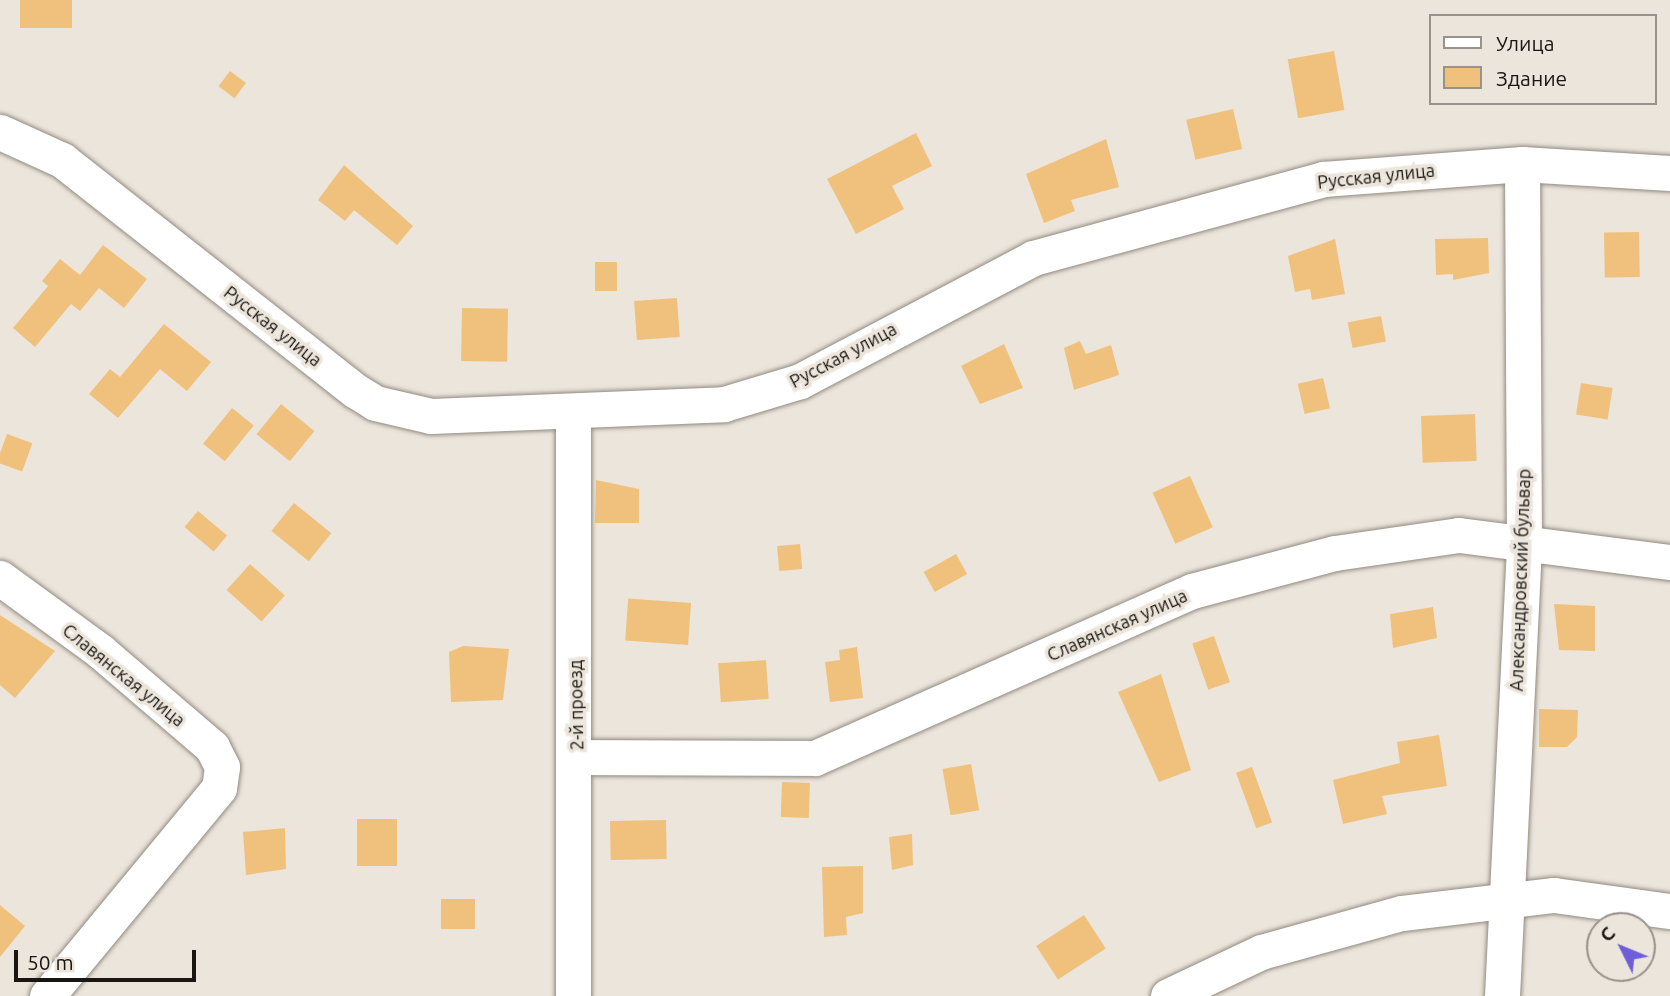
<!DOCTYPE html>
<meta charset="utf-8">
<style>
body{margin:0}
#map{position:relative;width:1670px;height:996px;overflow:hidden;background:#ece5db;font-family:Ubuntu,sans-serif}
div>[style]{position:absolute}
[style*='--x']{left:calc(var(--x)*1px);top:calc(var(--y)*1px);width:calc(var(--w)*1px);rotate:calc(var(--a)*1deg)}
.building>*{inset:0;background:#f0c17d;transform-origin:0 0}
.roads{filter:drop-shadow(0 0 2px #918a81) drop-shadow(0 0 2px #918a81)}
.minor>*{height:35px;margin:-17.5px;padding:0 17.5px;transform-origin:17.5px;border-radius:17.5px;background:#fff}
span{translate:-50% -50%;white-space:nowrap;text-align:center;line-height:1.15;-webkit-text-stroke:7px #ece5db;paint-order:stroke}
.street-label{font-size:18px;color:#181512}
.legend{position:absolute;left:1429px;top:14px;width:228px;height:91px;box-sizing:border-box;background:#ece5db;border:2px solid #97928b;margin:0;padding:9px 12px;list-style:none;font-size:21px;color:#181512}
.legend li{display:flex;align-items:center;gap:14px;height:35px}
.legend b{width:35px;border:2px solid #97928b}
.north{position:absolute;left:1586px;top:912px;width:70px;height:70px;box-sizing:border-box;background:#ece5db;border:2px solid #97928b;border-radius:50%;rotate:313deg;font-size:19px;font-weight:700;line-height:28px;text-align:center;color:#181512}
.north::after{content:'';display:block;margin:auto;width:24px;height:32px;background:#705ed9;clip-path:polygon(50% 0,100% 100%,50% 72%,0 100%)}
.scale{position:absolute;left:14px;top:950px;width:182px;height:32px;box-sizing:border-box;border:4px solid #181512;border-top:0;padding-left:9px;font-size:21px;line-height:24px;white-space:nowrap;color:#181512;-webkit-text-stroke:5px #ece5db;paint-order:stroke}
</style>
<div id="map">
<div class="building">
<i style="left:20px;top:0;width:52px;height:28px"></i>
<i style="left:1334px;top:51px;width:60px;height:47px;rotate:80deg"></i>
<i style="left:230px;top:71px;width:20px;height:19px;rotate:37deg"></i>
<i style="left:1233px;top:109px;width:41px;height:48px;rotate:77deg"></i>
<i style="clip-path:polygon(916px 133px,932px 166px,892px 186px,904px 209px,856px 234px,827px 179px)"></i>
<i style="clip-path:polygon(1106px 139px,1119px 187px,1071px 200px,1075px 211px,1044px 223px,1026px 174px)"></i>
<i style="clip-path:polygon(344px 165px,413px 226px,397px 245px,354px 210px,345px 221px,318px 200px)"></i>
<i style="left:1639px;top:232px;width:45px;height:35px;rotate:89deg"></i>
<i style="clip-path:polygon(1488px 238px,1489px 273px,1453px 280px,1453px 274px,1436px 275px,1435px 239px)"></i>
<i style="clip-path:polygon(1335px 239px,1345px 294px,1312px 300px,1310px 289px,1295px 292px,1288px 256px)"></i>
<i style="clip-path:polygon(103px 245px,147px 279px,124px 308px,99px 288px,80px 311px,71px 304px,35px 347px,13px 328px,48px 286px,42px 281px,60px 259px,80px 275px)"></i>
<i style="left:595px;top:262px;width:22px;height:29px"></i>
<i style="left:677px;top:298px;width:39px;height:43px;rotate:86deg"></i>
<i style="left:462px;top:308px;width:46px;height:53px;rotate:1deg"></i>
<i style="left:1381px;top:316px;width:26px;height:34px;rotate:79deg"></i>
<i style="clip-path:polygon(164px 324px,211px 362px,187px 391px,160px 369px,118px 418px,89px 394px,110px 369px,120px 377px)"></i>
<i style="clip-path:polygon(1080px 341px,1086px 354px,1111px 345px,1119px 375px,1074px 390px,1064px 348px)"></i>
<i style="clip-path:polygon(1004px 344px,1023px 388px,980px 404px,961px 366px)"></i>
<i style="left:1323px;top:378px;width:31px;height:26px;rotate:77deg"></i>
<i style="left:1581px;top:383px;width:32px;height:32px;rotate:9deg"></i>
<i style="left:281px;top:404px;width:43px;height:39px;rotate:39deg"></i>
<i style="left:232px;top:408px;width:28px;height:46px;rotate:39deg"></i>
<i style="left:1475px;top:414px;width:47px;height:54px;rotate:88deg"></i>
<i style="left:7px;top:434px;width:27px;height:30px;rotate:20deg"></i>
<i style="left:1190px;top:476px;width:56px;height:41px;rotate:66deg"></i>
<i style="clip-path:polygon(596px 480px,639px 489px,639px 523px,595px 523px)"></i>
<i style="left:294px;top:503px;width:48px;height:36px;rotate:39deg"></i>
<i style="left:198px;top:511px;width:38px;height:21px;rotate:40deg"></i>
<i style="left:800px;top:544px;width:25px;height:23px;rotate:85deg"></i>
<i style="left:956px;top:554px;width:23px;height:37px;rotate:61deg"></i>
<i style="left:250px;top:564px;width:47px;height:35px;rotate:42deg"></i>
<i style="left:691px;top:603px;width:42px;height:63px;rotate:94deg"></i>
<i style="clip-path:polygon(1554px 604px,1595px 606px,1595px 651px,1559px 650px)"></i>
<i style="clip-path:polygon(1433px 607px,1437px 638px,1393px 648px,1390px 614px)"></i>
<i style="clip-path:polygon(0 615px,55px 651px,15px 698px,0 685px)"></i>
<i style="left:1214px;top:636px;width:49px;height:23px;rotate:71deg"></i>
<i style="clip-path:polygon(463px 646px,509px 649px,503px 700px,451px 702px,449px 652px)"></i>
<i style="clip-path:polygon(857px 647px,863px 698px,830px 702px,825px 662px,840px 660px,839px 650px)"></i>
<i style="left:766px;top:660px;width:39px;height:48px;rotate:86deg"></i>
<i style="clip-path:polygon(1161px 674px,1191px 770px,1159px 782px,1118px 692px)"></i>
<i style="clip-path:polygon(1539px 709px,1578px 710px,1577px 737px,1567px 747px,1539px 747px)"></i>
<i style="clip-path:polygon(1439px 735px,1447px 786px,1382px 796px,1387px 814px,1343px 824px,1333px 780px,1400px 763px,1397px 742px)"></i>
<i style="left:971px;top:764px;width:47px;height:29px;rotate:80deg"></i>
<i style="left:1252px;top:767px;width:59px;height:17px;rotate:70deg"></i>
<i style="left:782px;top:782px;width:28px;height:35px;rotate:2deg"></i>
<i style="left:357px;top:819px;width:40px;height:47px"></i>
<i style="left:666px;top:820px;width:39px;height:56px;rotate:89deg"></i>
<i style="clip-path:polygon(285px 828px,286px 869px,246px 875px,243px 832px)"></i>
<i style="clip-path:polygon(912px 834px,913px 865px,892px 870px,889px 837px)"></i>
<i style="clip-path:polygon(863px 866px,863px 913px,846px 917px,847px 935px,824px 937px,822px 867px)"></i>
<i style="left:441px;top:899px;width:34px;height:30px"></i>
<i style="clip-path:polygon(0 905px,25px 926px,0 957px)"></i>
<i style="left:1084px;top:915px;width:40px;height:57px;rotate:57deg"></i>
</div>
<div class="roads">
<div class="minor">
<i style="--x:0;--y:132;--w:68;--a:24.3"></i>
<i style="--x:62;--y:160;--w:374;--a:38.2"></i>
<i style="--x:356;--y:391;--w:22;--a:32"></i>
<i style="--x:375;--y:403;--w:57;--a:13.1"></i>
<i style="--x:431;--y:416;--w:293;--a:-2.3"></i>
<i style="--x:724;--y:404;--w:79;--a:-16.8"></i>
<i style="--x:800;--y:381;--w:263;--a:-27.8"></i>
<i style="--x:1033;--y:258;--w:301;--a:-15.2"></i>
<i style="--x:1323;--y:179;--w:200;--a:-4.3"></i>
<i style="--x:1522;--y:164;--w:148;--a:3.5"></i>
<i style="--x:573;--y:414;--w:582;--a:90"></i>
<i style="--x:0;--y:578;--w:124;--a:36.1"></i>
<i style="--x:100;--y:651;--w:148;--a:40.6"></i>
<i style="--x:212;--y:747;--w:22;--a:63"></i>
<i style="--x:222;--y:767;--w:21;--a:98"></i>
<i style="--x:219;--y:788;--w:270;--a:129.6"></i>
<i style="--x:577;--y:757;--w:238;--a:0.2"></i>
<i style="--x:815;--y:758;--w:412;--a:-23.9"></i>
<i style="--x:1192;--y:591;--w:148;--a:-14.9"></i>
<i style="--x:1335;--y:553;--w:125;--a:-8.3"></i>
<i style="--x:1459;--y:535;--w:213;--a:7.3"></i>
<i style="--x:1168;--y:996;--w:103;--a:-25.3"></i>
<i style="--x:1261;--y:952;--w:146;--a:-15.5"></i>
<i style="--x:1402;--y:913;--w:153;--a:-6.8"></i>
<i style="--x:1554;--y:895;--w:117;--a:7.9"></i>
<i style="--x:1502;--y:996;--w:451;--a:-87.2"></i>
<i style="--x:1524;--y:546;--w:382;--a:-90.3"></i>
</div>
</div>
<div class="street-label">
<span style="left:1376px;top:176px;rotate:-6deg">Русская улица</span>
<span style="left:273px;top:326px;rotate:38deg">Русская улица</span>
<span style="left:843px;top:355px;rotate:-28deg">Русская улица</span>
<span style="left:1520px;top:580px;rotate:-88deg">Александровский бульвар</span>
<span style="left:1117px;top:625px;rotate:-24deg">Славянская улица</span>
<span style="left:124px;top:675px;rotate:39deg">Славянская улица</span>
<span style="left:576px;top:705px;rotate:-91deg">2-й проезд</span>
</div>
<ul class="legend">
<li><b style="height:9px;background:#fff"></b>Улица</li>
<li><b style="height:19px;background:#f0c17d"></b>Здание</li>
</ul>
<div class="north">С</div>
<div class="scale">50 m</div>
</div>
